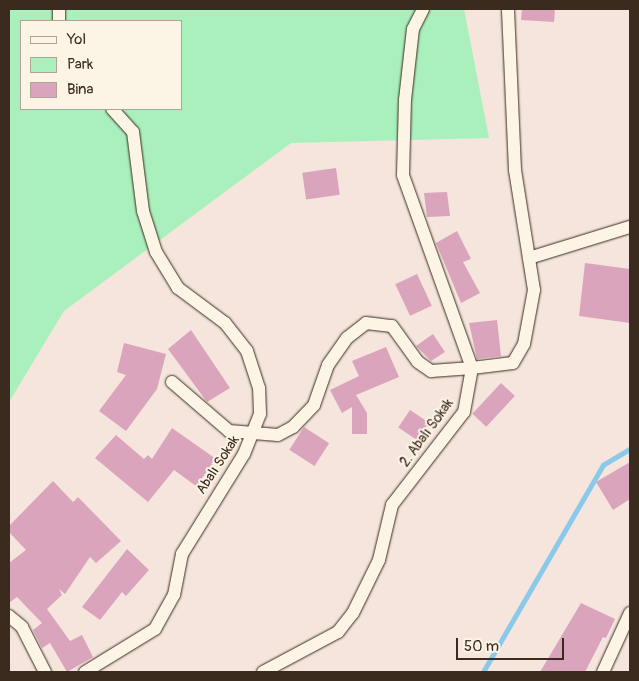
<!DOCTYPE html>
<meta charset="utf-8">
<style>
body{margin:0}
#map{position:relative;width:639px;height:681px;overflow:hidden;background:#f5e5dd;font-family:Pangolin,sans-serif}
div>[style]{position:absolute}
[style*='--x']{left:calc(var(--x)*1px);top:calc(var(--y)*1px);width:calc(var(--w)*1px);rotate:calc(var(--a)*1deg)}
.green>*{inset:0;background:#aaf0bc}
.stream>*{height:4.5px;margin:-2.25px;padding:0 2.25px;transform-origin:2.25px;border-radius:2.25px;background:#8bc9eb}
.building>*{inset:0;background:#daa4bc;transform-origin:0 0}
.roads{filter:drop-shadow(0 0 1px #3b2a1e) drop-shadow(0 0 1px #3b2a1e)}
.street>*{height:12px;margin:-6px;padding:0 6px;transform-origin:6px;border-radius:6px;background:#fcf5e5}
span{translate:-50% -50%;white-space:nowrap;text-align:center;line-height:1.15;-webkit-text-stroke:4px #fcf5e5;paint-order:stroke}
.street-label{font-size:14px;color:#3b2a1e}
.frame{position:absolute;inset:0;border:10px solid #3b2a1e;pointer-events:none}
.legend{position:absolute;left:20px;top:20px;width:162px;height:90px;box-sizing:border-box;background:#fcf5e5;border:1px solid #afa495;margin:0;padding:6px 9px;list-style:none;font-size:15px;color:#3b2a1e}
.legend li{display:flex;align-items:center;gap:10px;height:25px}
.legend b{width:25px;border:1px solid #afa495}
.scale{position:absolute;left:456px;top:638px;width:108px;height:22px;box-sizing:border-box;border:2px solid #3b2a1e;border-top:0;padding-left:6px;font-size:15px;line-height:18px;white-space:nowrap;color:#3b2a1e;-webkit-text-stroke:4px #fcf5e5;paint-order:stroke}
</style>
<div id="map">
<div class="green">
<i style="clip-path:polygon(evenodd,9px 9px,464px 9px,489px 138px,291px 143px,64px 311px,9px 402px,9px 9px,21px 21px,181px 21px,181px 109px,21px 109px,21px 21px)"></i>
</div>
<div class="stream">
<i style="--x:483;--y:672;--w:239;--a:-59.9"></i>
<i style="--x:603;--y:465;--w:31;--a:-31"></i>
</div>
<div class="building">
<i style="clip-path:polygon(522px 9px,555px 9px,554px 22px,521px 20px)"></i>
<i style="left:336px;top:168px;width:27px;height:34px;rotate:82deg"></i>
<i style="clip-path:polygon(447px 192px,450px 216px,427px 217px,424px 193px)"></i>
<i style="clip-path:polygon(457px 231px,471px 259px,463px 262px,480px 293px,461px 303px,436px 243px)"></i>
<i style="clip-path:polygon(585px 263px,630px 269px,630px 323px,579px 316px)"></i>
<i style="left:417px;top:274px;width:35px;height:24px;rotate:65deg"></i>
<i style="clip-path:polygon(497px 320px,501px 356px,477px 359px,469px 323px)"></i>
<i style="clip-path:polygon(191px 330px,230px 388px,207px 402px,168px 349px)"></i>
<i style="clip-path:polygon(433px 334px,445px 352px,431px 361px,416px 346px)"></i>
<i style="clip-path:polygon(124px 343px,166px 354px,157px 389px,126px 431px,99px 411px,126px 375px,117px 372px)"></i>
<i style="clip-path:polygon(386px 347px,399px 377px,356px 395px,367px 413px,367px 434px,352px 434px,352px 407px,342px 413px,330px 390px,359px 376px,352px 361px)"></i>
<i style="left:501px;top:383px;width:19px;height:42px;rotate:43deg"></i>
<i style="left:410px;top:410px;width:23px;height:21px;rotate:34deg"></i>
<i style="left:304px;top:427px;width:30px;height:27px;rotate:33deg"></i>
<i style="clip-path:polygon(172px 428px,216px 459px,196px 486px,174px 470px,148px 502px,95px 458px,116px 435px,144px 459px,148px 455px,152px 459px)"></i>
<i style="clip-path:polygon(630px 462px,630px 499px,613px 510px,596px 482px)"></i>
<i style="clip-path:polygon(53px 481px,73px 502px,78px 497px,121px 541px,96px 563px,90px 557px,65px 594px,59px 589px,62px 595px,47px 609px,70px 641px,82px 635px,93px 657px,67px 672px,50px 643px,42px 648px,33px 630px,42px 623px,17px 597px,9px 603px,9px 563px,26px 550px,9px 532px,9px 526px)"></i>
<i style="clip-path:polygon(127px 549px,149px 570px,126px 596px,122px 592px,100px 620px,82px 607px)"></i>
<i style="clip-path:polygon(581px 603px,615px 619px,606px 638px,603px 637px,585px 672px,540px 672px)"></i>
</div>
<div class="roads">
<div class="street">
<i style="--x:59;--y:21;--w:12;--a:-90"></i>
<i style="--x:529;--y:258;--w:106;--a:-17.1"></i>
<i style="--x:172;--y:382;--w:75;--a:40.7"></i>
<i style="--x:229;--y:431;--w:49;--a:4.7"></i>
<i style="--x:278;--y:435;--w:17;--a:-28"></i>
<i style="--x:293;--y:427;--w:30;--a:-46"></i>
<i style="--x:314;--y:405;--w:42;--a:-70.7"></i>
<i style="--x:328;--y:365;--w:33;--a:-55"></i>
<i style="--x:347;--y:338;--w:24;--a:-38"></i>
<i style="--x:366;--y:323;--w:26;--a:7"></i>
<i style="--x:392;--y:326;--w:44;--a:54.2"></i>
<i style="--x:418;--y:362;--w:16;--a:35"></i>
<i style="--x:431;--y:371;--w:41;--a:-4.2"></i>
<i style="--x:472;--y:368;--w:205;--a:-109.7"></i>
<i style="--x:403;--y:175;--w:75;--a:-88.5"></i>
<i style="--x:405;--y:100;--w:71;--a:-83.6"></i>
<i style="--x:413;--y:29;--w:22;--a:-63"></i>
<i style="--x:9;--y:616;--w:17;--a:40"></i>
<i style="--x:22;--y:627;--w:51;--a:62.9"></i>
<i style="--x:85;--y:672;--w:82;--a:-31.6"></i>
<i style="--x:155;--y:629;--w:39;--a:-61"></i>
<i style="--x:174;--y:595;--w:42;--a:-79"></i>
<i style="--x:182;--y:554;--w:118;--a:-58.2"></i>
<i style="--x:244;--y:454;--w:43;--a:-68.2"></i>
<i style="--x:260;--y:414;--w:26;--a:-92"></i>
<i style="--x:259;--y:388;--w:39;--a:-108"></i>
<i style="--x:247;--y:351;--w:36;--a:-128"></i>
<i style="--x:225;--y:323;--w:59;--a:-143.3"></i>
<i style="--x:178;--y:288;--w:42;--a:-121.4"></i>
<i style="--x:156;--y:252;--w:43;--a:-107.6"></i>
<i style="--x:143;--y:211;--w:80;--a:-97.2"></i>
<i style="--x:133;--y:132;--w:31;--a:-132"></i>
<i style="--x:263;--y:672;--w:85;--a:-28.1"></i>
<i style="--x:338;--y:632;--w:24;--a:-52"></i>
<i style="--x:353;--y:613;--w:59;--a:-63.9"></i>
<i style="--x:379;--y:560;--w:57;--a:-76.7"></i>
<i style="--x:392;--y:505;--w:118;--a:-52.3"></i>
<i style="--x:464;--y:412;--w:45;--a:-79.7"></i>
<i style="--x:472;--y:368;--w:41;--a:-7"></i>
<i style="--x:513;--y:363;--w:22;--a:-60"></i>
<i style="--x:524;--y:344;--w:55;--a:-79.5"></i>
<i style="--x:534;--y:290;--w:121;--a:-99"></i>
<i style="--x:515;--y:170;--w:161;--a:-92.5"></i>
<i style="--x:603;--y:672;--w:65;--a:-65.4"></i>
</div>
</div>
<div class="street-label">
<span style="left:427px;top:433px;rotate:-54deg">2. Abalı Sokak</span>
<span style="left:218px;top:465px;rotate:-57deg">Abalı Sokak</span>
</div>
<div class="frame"></div>
<ul class="legend">
<li><b style="height:6px;background:#fcf5e5"></b>Yol</li>
<li><b style="height:14px;background:#aaf0bc"></b>Park</li>
<li><b style="height:14px;background:#daa4bc"></b>Bina</li>
</ul>
<div class="scale">50 m</div>
</div>
